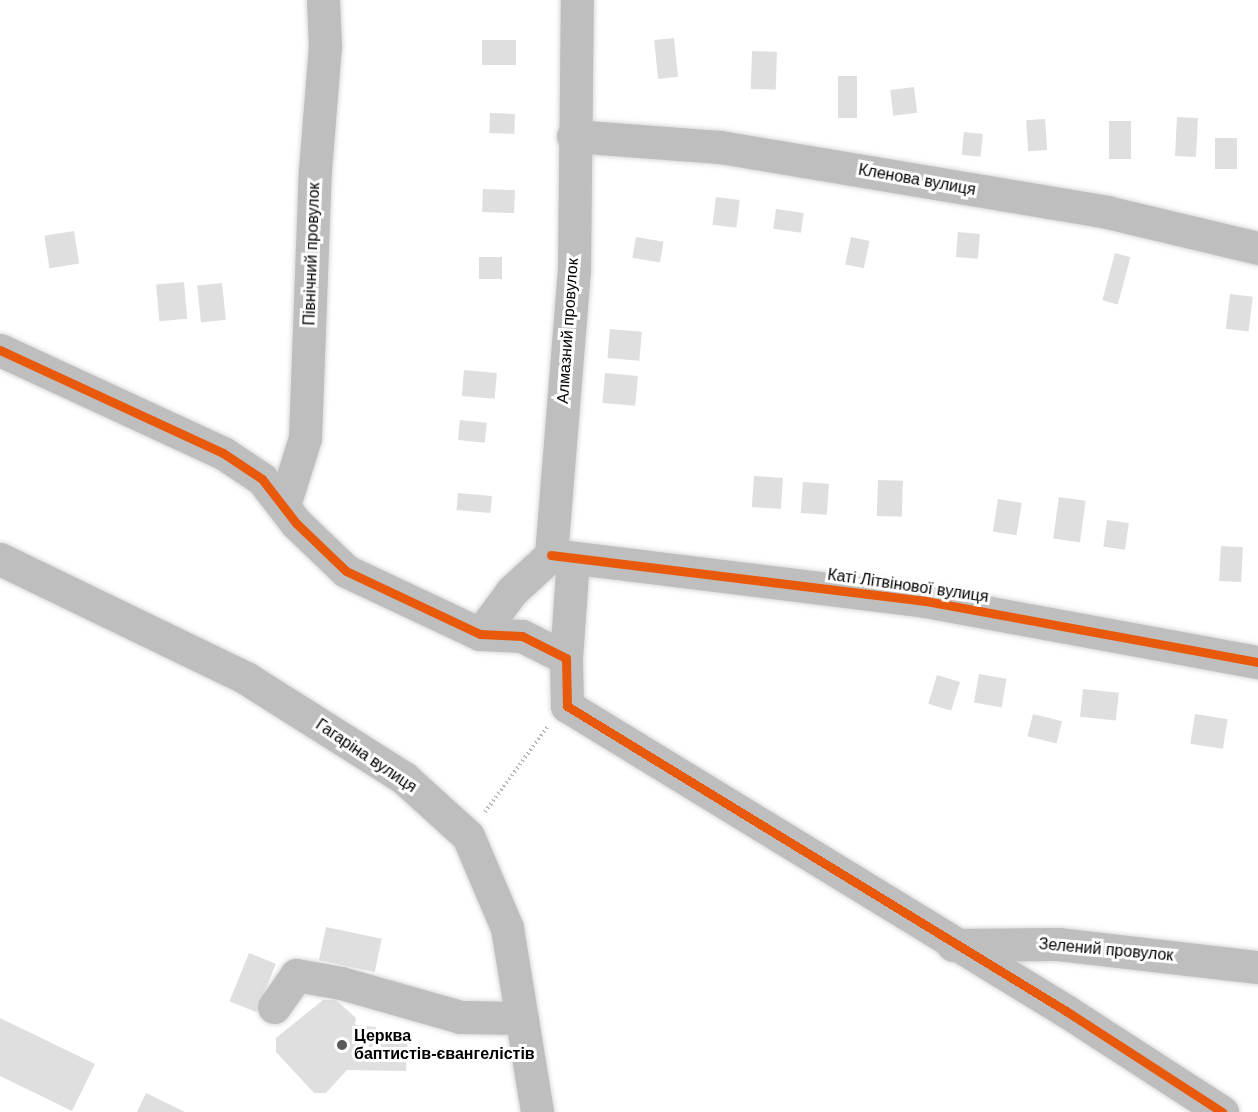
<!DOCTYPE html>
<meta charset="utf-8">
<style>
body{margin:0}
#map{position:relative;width:1258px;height:1112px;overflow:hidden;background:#fff;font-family:Helvetica,sans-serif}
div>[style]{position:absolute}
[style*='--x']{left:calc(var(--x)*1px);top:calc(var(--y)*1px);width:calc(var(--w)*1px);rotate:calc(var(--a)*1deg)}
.building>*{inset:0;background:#dfdfdf;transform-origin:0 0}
.path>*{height:4px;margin-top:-2px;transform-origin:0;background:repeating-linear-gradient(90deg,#b9b9b9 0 1.5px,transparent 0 4.5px)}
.roads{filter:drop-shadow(0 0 2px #dbdbdb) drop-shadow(0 0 2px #dbdbdb)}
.minor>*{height:33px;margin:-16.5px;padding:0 16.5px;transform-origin:16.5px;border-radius:16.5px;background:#bebebe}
.major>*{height:33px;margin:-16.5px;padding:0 16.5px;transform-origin:16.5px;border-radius:16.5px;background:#bebebe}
.cycleway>*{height:9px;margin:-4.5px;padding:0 4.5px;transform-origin:4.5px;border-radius:4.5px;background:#e8590c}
.dots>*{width:16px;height:16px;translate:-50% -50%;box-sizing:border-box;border:3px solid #fff;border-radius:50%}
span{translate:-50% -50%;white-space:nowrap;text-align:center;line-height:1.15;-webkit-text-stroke:6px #fff;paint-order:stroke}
.street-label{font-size:16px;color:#000}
.poi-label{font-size:16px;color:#000;font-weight:700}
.left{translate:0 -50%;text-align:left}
</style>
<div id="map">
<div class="building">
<i style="left:674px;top:38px;width:39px;height:20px;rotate:84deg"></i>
<i style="left:482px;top:40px;width:34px;height:25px"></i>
<i style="left:752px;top:51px;width:25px;height:38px;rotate:2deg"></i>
<i style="left:838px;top:76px;width:19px;height:42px"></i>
<i style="left:914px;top:87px;width:26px;height:24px;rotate:83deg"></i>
<i style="left:490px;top:113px;width:25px;height:20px;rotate:2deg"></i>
<i style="left:1177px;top:117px;width:21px;height:39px;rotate:3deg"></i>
<i style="left:1045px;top:119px;width:31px;height:19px;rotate:86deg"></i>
<i style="left:1109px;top:121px;width:22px;height:38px"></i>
<i style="left:964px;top:132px;width:19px;height:23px;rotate:6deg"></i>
<i style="left:1215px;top:138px;width:22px;height:31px"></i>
<i style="left:483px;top:189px;width:32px;height:23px;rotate:2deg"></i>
<i style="left:716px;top:197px;width:24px;height:28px;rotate:7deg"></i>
<i style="left:776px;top:209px;width:28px;height:20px;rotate:8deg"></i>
<i style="left:74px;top:231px;width:33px;height:30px;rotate:81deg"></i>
<i style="left:958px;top:232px;width:22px;height:25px;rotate:5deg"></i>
<i style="left:636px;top:237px;width:28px;height:21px;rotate:10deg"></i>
<i style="left:851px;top:237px;width:19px;height:28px;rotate:12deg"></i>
<i style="left:1115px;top:253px;width:16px;height:49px;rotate:15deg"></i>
<i style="left:479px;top:257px;width:23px;height:22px"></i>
<i style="left:184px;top:282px;width:37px;height:28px;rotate:85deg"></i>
<i style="left:222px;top:283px;width:37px;height:25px;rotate:84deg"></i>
<i style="left:1230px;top:294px;width:23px;height:35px;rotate:7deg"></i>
<i style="left:610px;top:329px;width:32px;height:29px;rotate:5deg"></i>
<i style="left:464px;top:370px;width:33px;height:26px;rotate:5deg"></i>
<i style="left:605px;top:373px;width:33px;height:30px;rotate:5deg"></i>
<i style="left:460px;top:420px;width:27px;height:20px;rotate:6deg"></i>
<i style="left:754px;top:476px;width:29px;height:31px;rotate:4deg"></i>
<i style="left:878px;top:480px;width:25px;height:36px;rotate:2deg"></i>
<i style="left:803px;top:482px;width:26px;height:31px;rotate:4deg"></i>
<i style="left:458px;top:493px;width:34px;height:17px;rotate:5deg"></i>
<i style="left:1059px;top:497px;width:27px;height:42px;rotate:8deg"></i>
<i style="left:998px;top:499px;width:24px;height:33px;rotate:9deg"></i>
<i style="left:1107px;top:520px;width:22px;height:27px;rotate:8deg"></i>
<i style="left:1221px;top:546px;width:22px;height:35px;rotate:3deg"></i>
<i style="left:979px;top:674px;width:28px;height:29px;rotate:10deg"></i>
<i style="left:937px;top:675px;width:24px;height:30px;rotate:17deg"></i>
<i style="left:1083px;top:689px;width:36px;height:28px;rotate:6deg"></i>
<i style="left:1033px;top:714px;width:30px;height:23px;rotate:14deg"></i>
<i style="left:1195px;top:714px;width:33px;height:30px;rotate:9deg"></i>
<i style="left:326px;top:927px;width:57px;height:34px;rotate:12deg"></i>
<i style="left:249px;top:953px;width:29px;height:52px;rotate:22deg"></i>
<i style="clip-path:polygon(323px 1000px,336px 1000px,356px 1018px,355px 1025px,376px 1027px,376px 1032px,408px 1032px,406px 1071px,347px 1070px,326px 1093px,314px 1093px,276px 1052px,276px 1038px)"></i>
<i style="clip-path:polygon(0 1018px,95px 1064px,72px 1111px,0 1076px)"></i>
<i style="clip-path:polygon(146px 1093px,185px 1112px,137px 1112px)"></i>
</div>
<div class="path">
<i style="--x:485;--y:812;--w:107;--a:-53.8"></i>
</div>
<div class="roads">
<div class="minor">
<i style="--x:573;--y:136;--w:147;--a:4.3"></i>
<i style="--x:720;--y:147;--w:392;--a:9.5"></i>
<i style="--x:1107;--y:212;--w:155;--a:13.4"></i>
<i style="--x:0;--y:350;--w:246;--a:24.8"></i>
<i style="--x:223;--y:453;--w:47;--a:33.7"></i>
<i style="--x:262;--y:479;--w:56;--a:52.3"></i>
<i style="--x:296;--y:523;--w:69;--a:43.8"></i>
<i style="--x:346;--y:571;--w:148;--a:25.2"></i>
<i style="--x:480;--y:634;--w:42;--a:2.7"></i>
<i style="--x:522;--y:636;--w:49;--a:26.6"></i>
<i style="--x:566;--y:658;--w:48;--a:88.8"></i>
<i style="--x:567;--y:706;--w:585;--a:31.43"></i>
<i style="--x:1066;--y:1011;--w:186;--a:32.9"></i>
<i style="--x:284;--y:505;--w:70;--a:-72.6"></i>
<i style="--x:305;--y:438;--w:268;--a:-87.9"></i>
<i style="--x:315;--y:170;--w:124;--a:-85.4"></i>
<i style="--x:325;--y:46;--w:46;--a:-92.5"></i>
<i style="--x:551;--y:555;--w:377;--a:7"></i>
<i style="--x:925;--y:601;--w:339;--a:10.4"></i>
<i style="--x:480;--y:634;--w:54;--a:-53.3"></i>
<i style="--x:512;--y:591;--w:53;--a:-42.7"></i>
<i style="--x:551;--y:555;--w:284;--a:-85.4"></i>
<i style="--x:574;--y:272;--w:272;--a:-89.4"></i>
<i style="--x:566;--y:658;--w:100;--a:-86"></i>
<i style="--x:953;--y:945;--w:105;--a:-0.5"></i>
<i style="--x:1058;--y:944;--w:201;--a:6.6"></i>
<i style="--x:274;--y:1007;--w:39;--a:-55"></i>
<i style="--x:296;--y:975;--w:46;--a:10.1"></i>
<i style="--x:341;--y:983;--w:124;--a:15.9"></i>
<i style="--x:460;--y:1017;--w:62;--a:0.9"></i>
</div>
<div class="major">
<i style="--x:0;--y:559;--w:273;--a:25.8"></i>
<i style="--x:246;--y:678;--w:187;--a:32.3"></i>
<i style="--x:404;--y:778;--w:86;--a:42.2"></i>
<i style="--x:468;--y:836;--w:100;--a:67"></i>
<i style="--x:507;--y:928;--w:186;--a:80.7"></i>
</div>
</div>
<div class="cycleway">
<i style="--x:0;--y:350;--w:246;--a:24.8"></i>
<i style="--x:223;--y:453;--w:47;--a:33.7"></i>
<i style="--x:262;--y:479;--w:56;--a:52.3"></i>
<i style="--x:296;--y:523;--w:69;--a:43.8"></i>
<i style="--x:346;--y:571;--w:148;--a:25.2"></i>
<i style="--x:480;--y:634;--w:42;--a:2.7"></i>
<i style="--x:522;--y:636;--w:49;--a:26.6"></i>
<i style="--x:566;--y:658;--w:48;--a:88.8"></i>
<i style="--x:567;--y:706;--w:585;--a:31.43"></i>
<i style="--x:1066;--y:1011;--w:186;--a:32.9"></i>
<i style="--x:551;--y:555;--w:377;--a:7"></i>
<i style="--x:925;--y:601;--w:339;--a:10.4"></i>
</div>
<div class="dots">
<i style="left:342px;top:1045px;background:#595959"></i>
</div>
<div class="street-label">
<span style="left:917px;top:180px;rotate:10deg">Кленова вулиця</span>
<span style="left:312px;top:254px;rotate:-88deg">Північний провулок</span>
<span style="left:568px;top:331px;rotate:-86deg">Алмазний провулок</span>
<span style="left:908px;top:586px;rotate:8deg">Каті Літвінової вулиця</span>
<span style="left:366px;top:756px;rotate:34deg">Гагаріна вулиця</span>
<span style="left:1106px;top:950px;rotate:5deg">Зелений провулок</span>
</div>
<div class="poi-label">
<span class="left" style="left:354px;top:1045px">Церква<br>баптистів-євангелістів</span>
</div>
</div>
